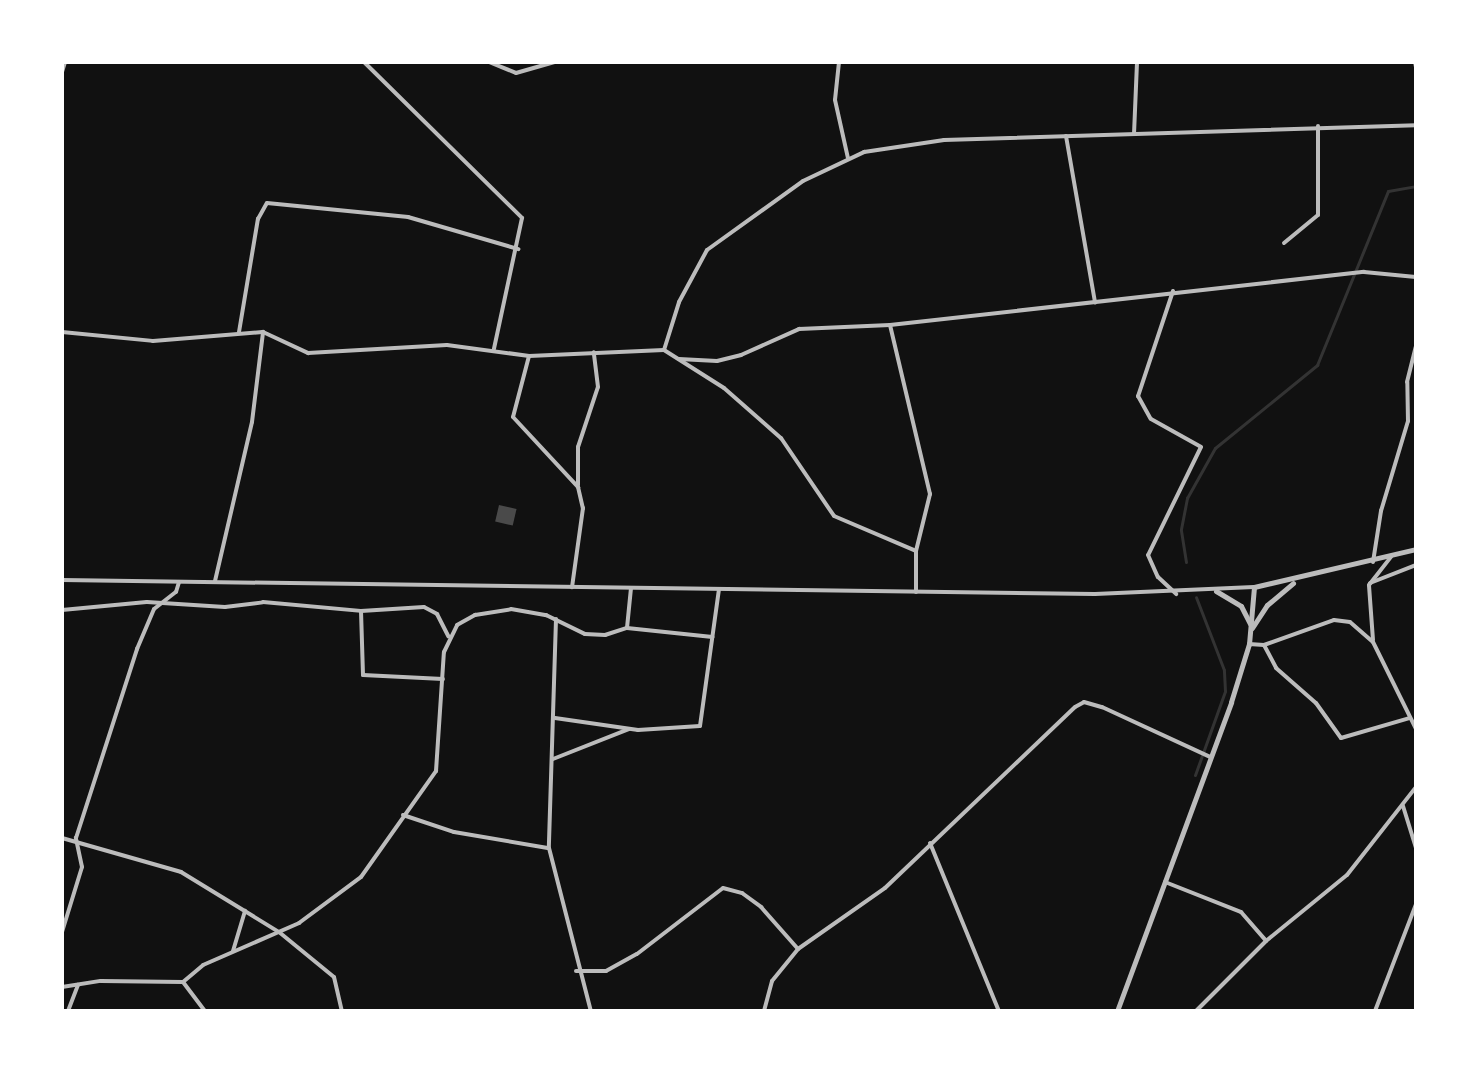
<!DOCTYPE html>
<style>
body{margin:0}
#map{position:relative;width:1478px;height:1073px;overflow:hidden;background:#111;font-family:Ubuntu,sans-serif}
div>[style]{position:absolute}
[style*='--x']{left:calc(var(--x)*1px);top:calc(var(--y)*1px);width:calc(var(--w)*1px);rotate:calc(var(--a)*1deg)}
.stream>*{height:3px;margin:-1.5px;padding:0 1.5px;transform-origin:1.5px;border-radius:1.5px;background:#333}
.building>*{inset:0;background:#4a4a4a;transform-origin:0 0}
.minor>*{height:4px;margin:-2px;padding:0 2px;transform-origin:2px;border-radius:2px;background:#bcbcbc}
.tertiary>*{height:5px;margin:-2.5px;padding:0 2.5px;transform-origin:2.5px;border-radius:2.5px;background:#bcbcbc}
span{translate:-50% -50%;white-space:nowrap;text-align:center;line-height:1.15;-webkit-text-stroke:6px #fff;paint-order:stroke}
.frame{position:absolute;inset:0;border:64px solid #fff;pointer-events:none}
</style>
<div id="map">
<div class="stream">
<i style="--x:1186;--y:562;--w:33;--a:-99"></i>
<i style="--x:1181;--y:529;--w:32;--a:-79"></i>
<i style="--x:1187;--y:498;--w:57;--a:-60.8"></i>
<i style="--x:1215;--y:448;--w:132;--a:-39.1"></i>
<i style="--x:1317;--y:365;--w:188;--a:-67.8"></i>
<i style="--x:1388;--y:191;--w:28;--a:-10"></i>
<i style="--x:1195;--y:775;--w:89;--a:-70.3"></i>
<i style="--x:1225;--y:691;--w:21;--a:-93"></i>
<i style="--x:1224;--y:670;--w:78;--a:-111"></i>
</div>
<div class="building">
<i style="left:499px;top:505px;width:18px;height:17px;rotate:13deg"></i>
</div>
<div class="minor">
<i style="--x:364;--y:62;--w:222;--a:44.6"></i>
<i style="--x:522;--y:218;--w:134;--a:102.1"></i>
<i style="--x:489;--y:62;--w:29;--a:22"></i>
<i style="--x:516;--y:73;--w:40;--a:-16"></i>
<i style="--x:839;--y:62;--w:38;--a:96"></i>
<i style="--x:835;--y:100;--w:59;--a:77.4"></i>
<i style="--x:1415;--y:62;--w:5;--a:79"></i>
<i style="--x:62;--y:72;--w:10;--a:-73"></i>
<i style="--x:1134;--y:134;--w:72;--a:-87.6"></i>
<i style="--x:1066;--y:136;--w:169;--a:80.1"></i>
<i style="--x:1284;--y:243;--w:44;--a:-39.5"></i>
<i style="--x:1318;--y:215;--w:89;--a:-90"></i>
<i style="--x:1173;--y:291;--w:111;--a:108.4"></i>
<i style="--x:1138;--y:396;--w:26;--a:61"></i>
<i style="--x:1151;--y:419;--w:57;--a:29.2"></i>
<i style="--x:1201;--y:447;--w:120;--a:116.1"></i>
<i style="--x:1148;--y:555;--w:24;--a:66"></i>
<i style="--x:1158;--y:577;--w:25;--a:43"></i>
<i style="--x:890;--y:325;--w:174;--a:76.7"></i>
<i style="--x:930;--y:494;--w:59;--a:103.8"></i>
<i style="--x:916;--y:551;--w:41;--a:90"></i>
<i style="--x:62;--y:332;--w:91;--a:5.6"></i>
<i style="--x:153;--y:341;--w:110;--a:-4.7"></i>
<i style="--x:263;--y:332;--w:50;--a:25"></i>
<i style="--x:308;--y:353;--w:139;--a:-3.3"></i>
<i style="--x:447;--y:345;--w:83;--a:7.6"></i>
<i style="--x:529;--y:356;--w:135;--a:-2.5"></i>
<i style="--x:664;--y:350;--w:71;--a:32.3"></i>
<i style="--x:724;--y:388;--w:76;--a:41.3"></i>
<i style="--x:781;--y:438;--w:94;--a:55.8"></i>
<i style="--x:834;--y:516;--w:89;--a:23.1"></i>
<i style="--x:239;--y:332;--w:115;--a:-80.5"></i>
<i style="--x:258;--y:219;--w:18;--a:-61"></i>
<i style="--x:267;--y:203;--w:142;--a:5.7"></i>
<i style="--x:408;--y:217;--w:115;--a:16.2"></i>
<i style="--x:664;--y:350;--w:50;--a:-72.6"></i>
<i style="--x:679;--y:302;--w:59;--a:-61.7"></i>
<i style="--x:707;--y:250;--w:118;--a:-35.7"></i>
<i style="--x:803;--y:181;--w:68;--a:-25.4"></i>
<i style="--x:864;--y:152;--w:81;--a:-8.5"></i>
<i style="--x:944;--y:140;--w:472;--a:-1.8"></i>
<i style="--x:529;--y:356;--w:63;--a:104.7"></i>
<i style="--x:513;--y:417;--w:96;--a:47.1"></i>
<i style="--x:578;--y:487;--w:22;--a:77"></i>
<i style="--x:583;--y:508;--w:80;--a:97.9"></i>
<i style="--x:679;--y:359;--w:38;--a:3"></i>
<i style="--x:717;--y:361;--w:25;--a:-14"></i>
<i style="--x:741;--y:355;--w:64;--a:-24.1"></i>
<i style="--x:799;--y:329;--w:91;--a:-2.5"></i>
<i style="--x:890;--y:325;--w:477;--a:-6.4"></i>
<i style="--x:1364;--y:272;--w:52;--a:5.5"></i>
<i style="--x:578;--y:485;--w:38;--a:-90"></i>
<i style="--x:578;--y:447;--w:63;--a:-71.6"></i>
<i style="--x:598;--y:387;--w:35;--a:-97"></i>
<i style="--x:1373;--y:562;--w:52;--a:-81.1"></i>
<i style="--x:1381;--y:511;--w:94;--a:-73.3"></i>
<i style="--x:1408;--y:421;--w:39;--a:-91"></i>
<i style="--x:1407;--y:382;--w:36;--a:-76"></i>
<i style="--x:62;--y:580;--w:1033;--a:0.78"></i>
<i style="--x:1095;--y:594;--w:159;--a:-2.5"></i>
<i style="--x:215;--y:581;--w:163;--a:-76.9"></i>
<i style="--x:252;--y:422;--w:91;--a:-83"></i>
<i style="--x:1370;--y:583;--w:49;--a:-21.4"></i>
<i style="--x:62;--y:610;--w:85;--a:-5.4"></i>
<i style="--x:147;--y:602;--w:78;--a:3.7"></i>
<i style="--x:225;--y:607;--w:38;--a:-7"></i>
<i style="--x:263;--y:602;--w:98;--a:5.2"></i>
<i style="--x:361;--y:611;--w:63;--a:-3.6"></i>
<i style="--x:424;--y:607;--w:15;--a:28"></i>
<i style="--x:437;--y:614;--w:25;--a:63"></i>
<i style="--x:361;--y:611;--w:64;--a:88.2"></i>
<i style="--x:363;--y:675;--w:80;--a:2.9"></i>
<i style="--x:556;--y:619;--w:229;--a:91.8"></i>
<i style="--x:549;--y:848;--w:168;--a:75.6"></i>
<i style="--x:627;--y:628;--w:86;--a:6"></i>
<i style="--x:1373;--y:640;--w:55;--a:-94.2"></i>
<i style="--x:1369;--y:585;--w:36;--a:-52"></i>
<i style="--x:1249;--y:644;--w:15;--a:4"></i>
<i style="--x:1264;--y:645;--w:74;--a:-19.7"></i>
<i style="--x:1334;--y:620;--w:16;--a:7"></i>
<i style="--x:1350;--y:622;--w:30;--a:41"></i>
<i style="--x:1373;--y:642;--w:97;--a:63.7"></i>
<i style="--x:1264;--y:645;--w:26;--a:62"></i>
<i style="--x:1276;--y:668;--w:53;--a:41.2"></i>
<i style="--x:1316;--y:703;--w:43;--a:54.5"></i>
<i style="--x:1341;--y:738;--w:72;--a:-16.2"></i>
<i style="--x:555;--y:718;--w:84;--a:8.2"></i>
<i style="--x:638;--y:730;--w:62;--a:-3.7"></i>
<i style="--x:700;--y:726;--w:138;--a:-82.1"></i>
<i style="--x:553;--y:759;--w:82;--a:-21.5"></i>
<i style="--x:1403;--y:806;--w:44;--a:72.8"></i>
<i style="--x:403;--y:815;--w:54;--a:18.4"></i>
<i style="--x:454;--y:832;--w:95;--a:9.7"></i>
<i style="--x:62;--y:838;--w:124;--a:15.9"></i>
<i style="--x:181;--y:872;--w:115;--a:31.5"></i>
<i style="--x:279;--y:932;--w:71;--a:39.3"></i>
<i style="--x:334;--y:977;--w:35;--a:77"></i>
<i style="--x:930;--y:843;--w:182;--a:67.7"></i>
<i style="--x:1165;--y:882;--w:82;--a:21.5"></i>
<i style="--x:1241;--y:912;--w:38;--a:49"></i>
<i style="--x:62;--y:932;--w:68;--a:-72.9"></i>
<i style="--x:82;--y:867;--w:30;--a:-102"></i>
<i style="--x:76;--y:838;--w:199;--a:-72.1"></i>
<i style="--x:137;--y:649;--w:43;--a:-67"></i>
<i style="--x:154;--y:609;--w:28;--a:-38"></i>
<i style="--x:176;--y:592;--w:10;--a:-73"></i>
<i style="--x:233;--y:951;--w:42;--a:-73.3"></i>
<i style="--x:576;--y:971;--w:30;--a:0"></i>
<i style="--x:606;--y:971;--w:35;--a:-29"></i>
<i style="--x:637;--y:954;--w:108;--a:-37.5"></i>
<i style="--x:723;--y:888;--w:20;--a:15"></i>
<i style="--x:742;--y:893;--w:24;--a:36"></i>
<i style="--x:761;--y:907;--w:56;--a:48.6"></i>
<i style="--x:183;--y:982;--w:26;--a:-40"></i>
<i style="--x:203;--y:965;--w:105;--a:-23.6"></i>
<i style="--x:299;--y:923;--w:77;--a:-36.6"></i>
<i style="--x:361;--y:877;--w:130;--a:-54.7"></i>
<i style="--x:436;--y:771;--w:119;--a:-86.2"></i>
<i style="--x:444;--y:652;--w:30;--a:-64"></i>
<i style="--x:457;--y:625;--w:21;--a:-29"></i>
<i style="--x:475;--y:615;--w:36;--a:-9"></i>
<i style="--x:511;--y:609;--w:36;--a:10"></i>
<i style="--x:546;--y:615;--w:43;--a:26"></i>
<i style="--x:585;--y:634;--w:20;--a:3"></i>
<i style="--x:605;--y:635;--w:23;--a:-18"></i>
<i style="--x:627;--y:628;--w:40;--a:-84.3"></i>
<i style="--x:62;--y:987;--w:39;--a:-9"></i>
<i style="--x:101;--y:981;--w:82;--a:0.7"></i>
<i style="--x:183;--y:982;--w:36;--a:53"></i>
<i style="--x:68;--y:1011;--w:28;--a:-69"></i>
<i style="--x:764;--y:1011;--w:31;--a:-75"></i>
<i style="--x:772;--y:981;--w:41;--a:-50.9"></i>
<i style="--x:798;--y:949;--w:106;--a:-35"></i>
<i style="--x:885;--y:888;--w:262;--a:-43.6"></i>
<i style="--x:1075;--y:707;--w:10;--a:-29"></i>
<i style="--x:1084;--y:702;--w:19;--a:16"></i>
<i style="--x:1102;--y:707;--w:119;--a:24.8"></i>
<i style="--x:1196;--y:1011;--w:99;--a:-45"></i>
<i style="--x:1266;--y:941;--w:104;--a:-39.2"></i>
<i style="--x:1347;--y:875;--w:112;--a:-51.9"></i>
<i style="--x:1375;--y:1011;--w:115;--a:-69"></i>
</div>
<div class="tertiary">
<i style="--x:1216;--y:591;--w:29;--a:31"></i>
<i style="--x:1241;--y:606;--w:20;--a:63"></i>
<i style="--x:1252;--y:628;--w:27;--a:-57"></i>
<i style="--x:1267;--y:605;--w:34;--a:-40"></i>
<i style="--x:1117;--y:1011;--w:329;--a:-69.7"></i>
<i style="--x:1231;--y:702;--w:61;--a:-72.8"></i>
<i style="--x:1249;--y:644;--w:57;--a:-85"></i>
<i style="--x:1254;--y:587;--w:166;--a:-13.2"></i>
</div>
<div class="frame"></div>
</div>
